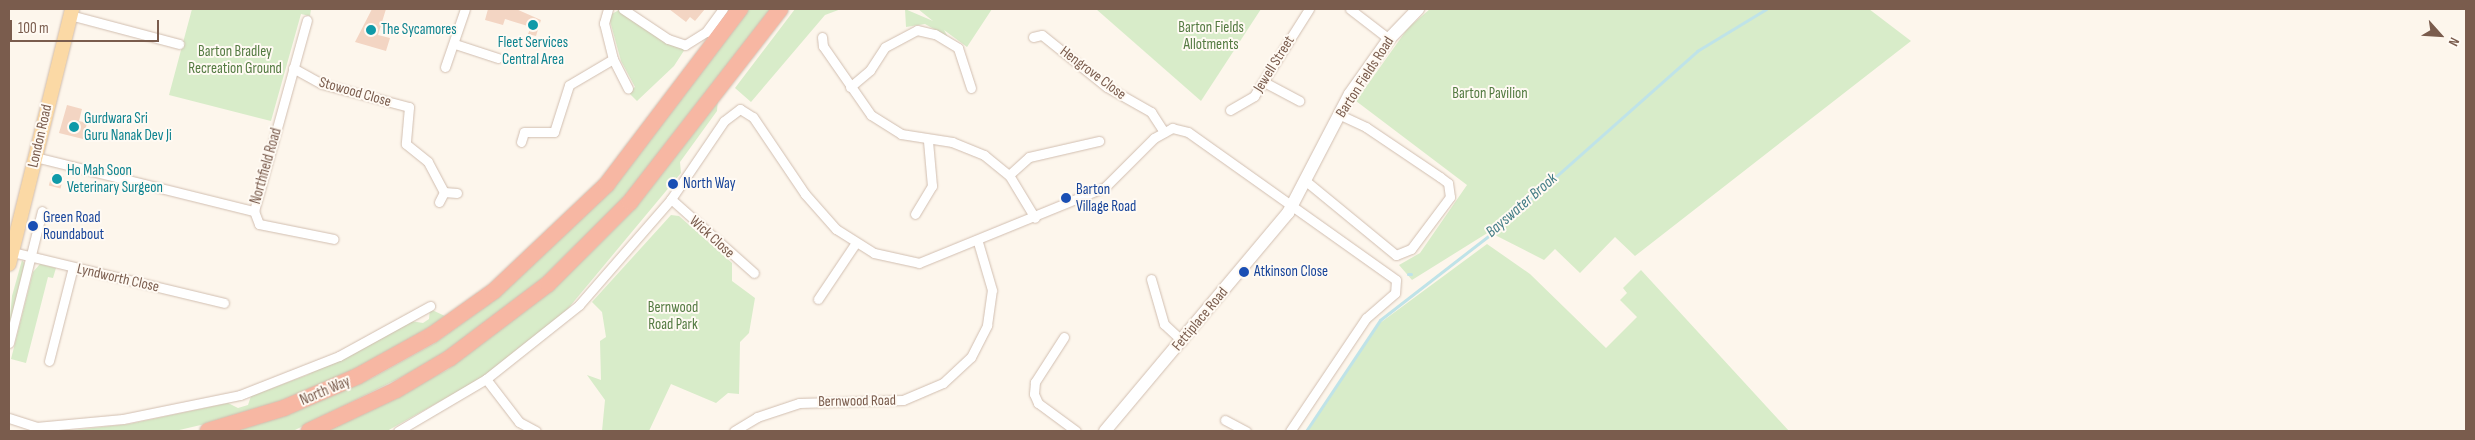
<!DOCTYPE html>
<style>
body{margin:0}
#map{position:relative;width:2475px;height:440px;overflow:hidden;background:#fdf6ec;font-family:"Sofia Sans Condensed",sans-serif}
div>[style]{position:absolute}
[style*='--x']{left:calc(var(--x)*1px);top:calc(var(--y)*1px);width:calc(var(--w)*1px);rotate:calc(var(--a)*1deg)}
.green>*{inset:0;background:#d8ecc9}
.stream>*{height:3px;margin:-1.5px;padding:0 1.5px;transform-origin:1.5px;border-radius:1.5px;background:#bfe3e8}
.building>*{inset:0;background:#f3d5c3;transform-origin:0 0}
.roads{filter:drop-shadow(0 0 1px #d1beb0) drop-shadow(0 0 1px #d1beb0)}
.street>*{height:9px;margin:-4.5px;padding:0 4.5px;transform-origin:4.5px;border-radius:4.5px;background:#fff}
.secondary>*{height:12px;margin:-6px;padding:0 6px;transform-origin:6px;border-radius:6px;background:#fff}
.primary>*{height:14px;margin:-7px;padding:0 7px;transform-origin:7px;border-radius:7px;background:#fbd9a5}
.highway>*{height:16px;margin:-8px;padding:0 8px;transform-origin:8px;border-radius:8px;background:#f7b7a3}
.dots>*{width:14px;height:14px;translate:-50% -50%;box-sizing:border-box;border:2px solid #fffaf3;border-radius:50%}
span{translate:-50% -50%;white-space:nowrap;text-align:center;line-height:1.15;-webkit-text-stroke:4px #fffaf3;paint-order:stroke}
.park-label{font-size:15px;color:#537a41}
.culture-label{font-size:15px;color:#0d838f}
.left{translate:0 -50%;text-align:left}
.street-label{font-size:15px;color:#7a5c4d}
.transit-label{font-size:15px;color:#164399}
.water-label{font-size:16px;color:#437c86;font-style:italic}
.frame{position:absolute;inset:0;border:10px solid #7a5c4d;pointer-events:none}
.north{position:absolute;left:2415px;top:10px;width:50px;height:50px;-webkit-text-stroke:4px #fffaf3;paint-order:stroke;rotate:116deg;font-size:14px;font-weight:700;line-height:20px;text-align:center;color:#7a5c4d}
.north::after{content:'';display:block;margin:auto;width:18px;height:22px;background:#7a5c4d;clip-path:polygon(50% 0,100% 100%,50% 72%,0 100%)}
.scale{position:absolute;left:10px;top:20px;width:149px;height:22px;box-sizing:border-box;border:2px solid #7a5c4d;border-top:0;padding-left:6px;font-size:15px;line-height:18px;white-space:nowrap;color:#7a5c4d;-webkit-text-stroke:4px #fffaf3;paint-order:stroke}
</style>
<div id="map">
<div class="green">
<i style="clip-path:polygon(192px 9px,311px 9px,310px 16px,301px 14px,271px 121px,169px 95px)"></i>
<i style="clip-path:polygon(748px 9px,772px 9px,626px 197px,568px 259px,438px 359px,293px 431px,235px 431px,372px 378px,435px 343px,500px 296px,612px 188px)"></i>
<i style="clip-path:polygon(795px 9px,841px 9px,825px 15px,751px 102px,735px 88px)"></i>
<i style="clip-path:polygon(905px 9px,933px 21px,918px 9px,992px 9px,967px 47px,944px 30px,948px 37px,925px 24px,906px 27px)"></i>
<i style="clip-path:polygon(1096px 9px,1261px 9px,1201px 101px)"></i>
<i style="clip-path:polygon(1430px 9px,1869px 9px,1911px 41px,1635px 256px,1615px 237px,1580px 273px,1555px 249px,1544px 260px,1489px 232px,1412px 280px,1399px 265px,1420px 253px,1467px 185px,1356px 101px,1408px 28px)"></i>
<i style="clip-path:polygon(619px 10px,669px 44px,685px 49px,674px 66px,637px 101px,628px 92px,635px 87px,621px 61px,610px 21px,610px 15px)"></i>
<i style="clip-path:polygon(718px 98px,717px 111px,680px 162px,681px 173px,566px 311px,480px 379px,387px 431px,326px 431px,447px 370px,546px 294px,620px 222px)"></i>
<i style="clip-path:polygon(671px 215px,679px 216px,732px 263px,732px 281px,755px 298px,749px 333px,740px 342px,739px 394px,728px 393px,716px 403px,671px 384px,649px 431px,602px 431px,605px 400px,587px 375px,601px 380px,600px 341px,606px 337px,602px 312px,592px 302px)"></i>
<i style="clip-path:polygon(1487px 244px,1530px 274px,1606px 348px,1637px 317px,1620px 300px,1627px 293px,1623px 288px,1641px 270px,1789px 431px,1307px 431px,1380px 323px)"></i>
<i style="clip-path:polygon(22px 260px,25px 264px,9px 328px,12px 296px)"></i>
<i style="clip-path:polygon(40px 264px,56px 268px,53px 278px,48px 277px,26px 363px,11px 359px,33px 272px)"></i>
<i style="clip-path:polygon(430px 309px,447px 317px,336px 382px,235px 417px,175px 431px,65px 431px,129px 424px,228px 403px,238px 408px,248px 405px,251px 396px,307px 375px,411px 321px,423px 323px,429px 319px)"></i>
</div>
<div class="stream">
<i style="--x:1408;--y:274;--w:3;--a:0"></i>
<i style="--x:1306;--y:431;--w:133;--a:-56.3"></i>
<i style="--x:1380;--y:320;--w:140;--a:-37.8"></i>
<i style="--x:1491;--y:234;--w:276;--a:-41.6"></i>
<i style="--x:1697;--y:51;--w:81;--a:-31.3"></i>
</div>
<div class="building">
<i style="clip-path:polygon(372px 9px,386px 9px,378px 35px,390px 38px,386px 51px,355px 42px)"></i>
<i style="clip-path:polygon(488px 9px,516px 9px,541px 20px,536px 36px,528px 34px,531px 27px,505px 19px,503px 25px,485px 20px)"></i>
<i style="clip-path:polygon(669px 9px,705px 9px,695px 21px,690px 17px,686px 22px)"></i>
<i style="clip-path:polygon(67px 105px,82px 109px,79px 121px,87px 123px,83px 139px,59px 133px)"></i>
<i style="left:52px;top:173px;width:12px;height:13px;rotate:14deg"></i>
</div>
<div class="roads">
<div class="street">
<i style="--x:608;--y:9;--w:15;--a:106"></i>
<i style="--x:604;--y:23;--w:37;--a:76"></i>
<i style="--x:613;--y:59;--w:33;--a:63"></i>
<i style="--x:623;--y:9;--w:54;--a:33.7"></i>
<i style="--x:668;--y:39;--w:18;--a:19"></i>
<i style="--x:685;--y:45;--w:25;--a:-32"></i>
<i style="--x:706;--y:32;--w:29;--a:-54"></i>
<i style="--x:1350;--y:9;--w:49;--a:37.6"></i>
<i style="--x:70;--y:15;--w:113;--a:14.9"></i>
<i style="--x:822;--y:37;--w:9;--a:84"></i>
<i style="--x:823;--y:46;--w:84;--a:55.2"></i>
<i style="--x:871;--y:115;--w:36;--a:32"></i>
<i style="--x:901;--y:134;--w:52;--a:8.9"></i>
<i style="--x:952;--y:142;--w:35;--a:22"></i>
<i style="--x:984;--y:155;--w:32;--a:39"></i>
<i style="--x:1009;--y:175;--w:50;--a:58.8"></i>
<i style="--x:1033;--y:37;--w:9;--a:-13"></i>
<i style="--x:1042;--y:35;--w:83;--a:38.7"></i>
<i style="--x:1107;--y:87;--w:51;--a:29.6"></i>
<i style="--x:1151;--y:112;--w:24;--a:57"></i>
<i style="--x:455;--y:44;--w:45;--a:18"></i>
<i style="--x:445;--y:67;--w:61;--a:-71"></i>
<i style="--x:293;--y:68;--w:33;--a:29"></i>
<i style="--x:322;--y:84;--w:90;--a:14.8"></i>
<i style="--x:409;--y:107;--w:37;--a:95"></i>
<i style="--x:406;--y:144;--w:28;--a:39"></i>
<i style="--x:428;--y:162;--w:34;--a:62"></i>
<i style="--x:444;--y:192;--w:13;--a:4"></i>
<i style="--x:1264;--y:82;--w:40;--a:28"></i>
<i style="--x:850;--y:87;--w:26;--a:-40"></i>
<i style="--x:870;--y:70;--w:27;--a:-57"></i>
<i style="--x:885;--y:47;--w:36;--a:-28"></i>
<i style="--x:917;--y:30;--w:18;--a:13"></i>
<i style="--x:935;--y:34;--w:27;--a:31"></i>
<i style="--x:958;--y:48;--w:42;--a:72"></i>
<i style="--x:1230;--y:110;--w:28;--a:-30"></i>
<i style="--x:1254;--y:96;--w:103;--a:-57.7"></i>
<i style="--x:521;--y:142;--w:10;--a:-73"></i>
<i style="--x:524;--y:132;--w:30;--a:0"></i>
<i style="--x:554;--y:132;--w:49;--a:-72.3"></i>
<i style="--x:569;--y:85;--w:51;--a:-30.6"></i>
<i style="--x:35;--y:157;--w:226;--a:13.9"></i>
<i style="--x:254;--y:211;--w:198;--a:-74.5"></i>
<i style="--x:1009;--y:175;--w:27;--a:-42"></i>
<i style="--x:1029;--y:157;--w:72;--a:-12.9"></i>
<i style="--x:1307;--y:182;--w:115;--a:39.4"></i>
<i style="--x:1396;--y:255;--w:16;--a:-22"></i>
<i style="--x:1411;--y:249;--w:65;--a:-53.1"></i>
<i style="--x:1450;--y:197;--w:14;--a:-98"></i>
<i style="--x:1448;--y:183;--w:10;--a:-143"></i>
<i style="--x:1440;--y:177;--w:89;--a:-146"></i>
<i style="--x:1366;--y:127;--w:29;--a:-155"></i>
<i style="--x:671;--y:199;--w:111;--a:41.7"></i>
<i style="--x:439;--y:202;--w:11;--a:-63"></i>
<i style="--x:254;--y:211;--w:14;--a:69"></i>
<i style="--x:259;--y:224;--w:76;--a:11.3"></i>
<i style="--x:915;--y:214;--w:33;--a:-59"></i>
<i style="--x:932;--y:186;--w:45;--a:-95.1"></i>
<i style="--x:12;--y:252;--w:218;--a:13.5"></i>
<i style="--x:1151;--y:279;--w:47;--a:73.9"></i>
<i style="--x:1164;--y:324;--w:25;--a:43"></i>
<i style="--x:818;--y:299;--w:66;--a:-56.1"></i>
<i style="--x:1064;--y:337;--w:54;--a:122.8"></i>
<i style="--x:1035;--y:382;--w:12;--a:95"></i>
<i style="--x:1034;--y:394;--w:10;--a:66"></i>
<i style="--x:1038;--y:403;--w:47;--a:36.4"></i>
<i style="--x:9;--y:343;--w:136;--a:-76"></i>
<i style="--x:49;--y:361;--w:97;--a:-75.7"></i>
<i style="--x:486;--y:379;--w:54;--a:52.5"></i>
<i style="--x:519;--y:422;--w:19;--a:28"></i>
<i style="--x:9;--y:418;--w:28;--a:18"></i>
<i style="--x:36;--y:427;--w:87;--a:-5.3"></i>
<i style="--x:123;--y:419;--w:119;--a:-11.6"></i>
<i style="--x:240;--y:395;--w:106;--a:-21.5"></i>
<i style="--x:339;--y:356;--w:104;--a:-28.8"></i>
<i style="--x:1225;--y:420;--w:24;--a:28"></i>
<i style="--x:398;--y:431;--w:102;--a:-30.6"></i>
<i style="--x:486;--y:379;--w:119;--a:-38.5"></i>
<i style="--x:579;--y:305;--w:140;--a:-49"></i>
<i style="--x:671;--y:199;--w:94;--a:-55.8"></i>
<i style="--x:724;--y:121;--w:20;--a:-37"></i>
<i style="--x:740;--y:109;--w:15;--a:32"></i>
<i style="--x:753;--y:117;--w:93;--a:56"></i>
<i style="--x:805;--y:194;--w:47;--a:48.5"></i>
<i style="--x:836;--y:229;--w:45;--a:32.3"></i>
<i style="--x:874;--y:253;--w:46;--a:12.5"></i>
<i style="--x:919;--y:263;--w:201;--a:-22.2"></i>
<i style="--x:1105;--y:187;--w:69;--a:-45"></i>
<i style="--x:1154;--y:138;--w:21;--a:-29"></i>
<i style="--x:1172;--y:128;--w:16;--a:14"></i>
<i style="--x:1188;--y:132;--w:255;--a:35.4"></i>
<i style="--x:1396;--y:280;--w:13;--a:94"></i>
<i style="--x:1395;--y:293;--w:38;--a:139"></i>
<i style="--x:1366;--y:318;--w:136;--a:123.9"></i>
<i style="--x:734;--y:431;--w:27;--a:-31"></i>
<i style="--x:757;--y:417;--w:44;--a:-18.4"></i>
<i style="--x:799;--y:403;--w:104;--a:-1.7"></i>
<i style="--x:903;--y:400;--w:43;--a:-23"></i>
<i style="--x:943;--y:383;--w:38;--a:-43"></i>
<i style="--x:971;--y:357;--w:36;--a:-63"></i>
<i style="--x:987;--y:325;--w:35;--a:-82"></i>
<i style="--x:992;--y:290;--w:50;--a:-106.3"></i>
</div>
<div class="secondary">
<i style="--x:1105;--y:431;--w:285;--a:-50"></i>
<i style="--x:1288;--y:213;--w:134;--a:-62.5"></i>
<i style="--x:1350;--y:94;--w:67;--a:-54.7"></i>
<i style="--x:1389;--y:39;--w:42;--a:-46"></i>
</div>
<div class="primary">
<i style="--x:9;--y:264;--w:263;--a:-76.1"></i>
</div>
<div class="highway">
<i style="--x:208;--y:431;--w:79;--a:-16.8"></i>
<i style="--x:284;--y:408;--w:81;--a:-23.4"></i>
<i style="--x:358;--y:376;--w:85;--a:-29"></i>
<i style="--x:432;--y:335;--w:76;--a:-35.4"></i>
<i style="--x:494;--y:291;--w:156;--a:-43.4"></i>
<i style="--x:607;--y:184;--w:220;--a:-52.8"></i>
<i style="--x:309;--y:431;--w:96;--a:-25.2"></i>
<i style="--x:396;--y:390;--w:63;--a:-30.7"></i>
<i style="--x:450;--y:358;--w:123;--a:-37.1"></i>
<i style="--x:548;--y:284;--w:116;--a:-45"></i>
<i style="--x:630;--y:202;--w:244;--a:-52.1"></i>
</div>
</div>
<div class="dots">
<i style="left:533px;top:25px;background:#0f9aa8"></i>
<i style="left:371px;top:30px;background:#0f9aa8"></i>
<i style="left:74px;top:127px;background:#0f9aa8"></i>
<i style="left:57px;top:179px;background:#0f9aa8"></i>
<i style="left:673px;top:184px;background:#1a4fb4"></i>
<i style="left:1066px;top:198px;background:#1a4fb4"></i>
<i style="left:33px;top:226px;background:#1a4fb4"></i>
<i style="left:1244px;top:272px;background:#1a4fb4"></i>
</div>
<div class="park-label">
<span style="left:1211px;top:36px">Barton Fields<br>Allotments</span>
<span style="left:235px;top:60px">Barton Bradley<br>Recreation Ground</span>
<span style="left:1490px;top:94px">Barton Pavilion</span>
<span style="left:673px;top:316px">Bernwood<br>Road Park</span>
</div>
<div class="culture-label">
<span class="left" style="left:381px;top:30px">The Sycamores</span>
<span style="left:533px;top:51px">Fleet Services<br>Central Area</span>
<span class="left" style="left:84px;top:127px">Gurdwara Sri<br>Guru Nanak Dev Ji</span>
<span class="left" style="left:67px;top:179px">Ho Mah Soon<br>Veterinary Surgeon</span>
</div>
<div class="street-label">
<span style="left:1274px;top:64px;rotate:-58deg">Jewell Street</span>
<span style="left:1093px;top:73px;rotate:37deg">Hengrove Close</span>
<span style="left:1365px;top:77px;rotate:-57deg">Barton Fields Road</span>
<span style="left:355px;top:92px;rotate:16deg">Stowood Close</span>
<span style="left:40px;top:136px;rotate:-77deg">London Road</span>
<span style="left:266px;top:166px;rotate:-74deg">Northfield Road</span>
<span style="left:712px;top:237px;rotate:42deg">Wick Close</span>
<span style="left:118px;top:278px;rotate:13deg">Lyndworth Close</span>
<span style="left:1200px;top:319px;rotate:-50deg">Fettiplace Road</span>
<span style="left:325px;top:391px;rotate:-23deg">North Way</span>
<span style="left:857px;top:401px;rotate:-1deg">Bernwood Road</span>
</div>
<div class="transit-label">
<span class="left" style="left:683px;top:184px">North Way</span>
<span class="left" style="left:1076px;top:198px">Barton<br>Village Road</span>
<span class="left" style="left:43px;top:226px">Green Road<br>Roundabout</span>
<span class="left" style="left:1254px;top:272px">Atkinson Close</span>
</div>
<div class="water-label">
<span style="left:1522px;top:206px;rotate:-41deg">Bayswater Brook</span>
</div>
<div class="frame"></div>
<div class="north">N</div>
<div class="scale">100 m</div>
</div>
